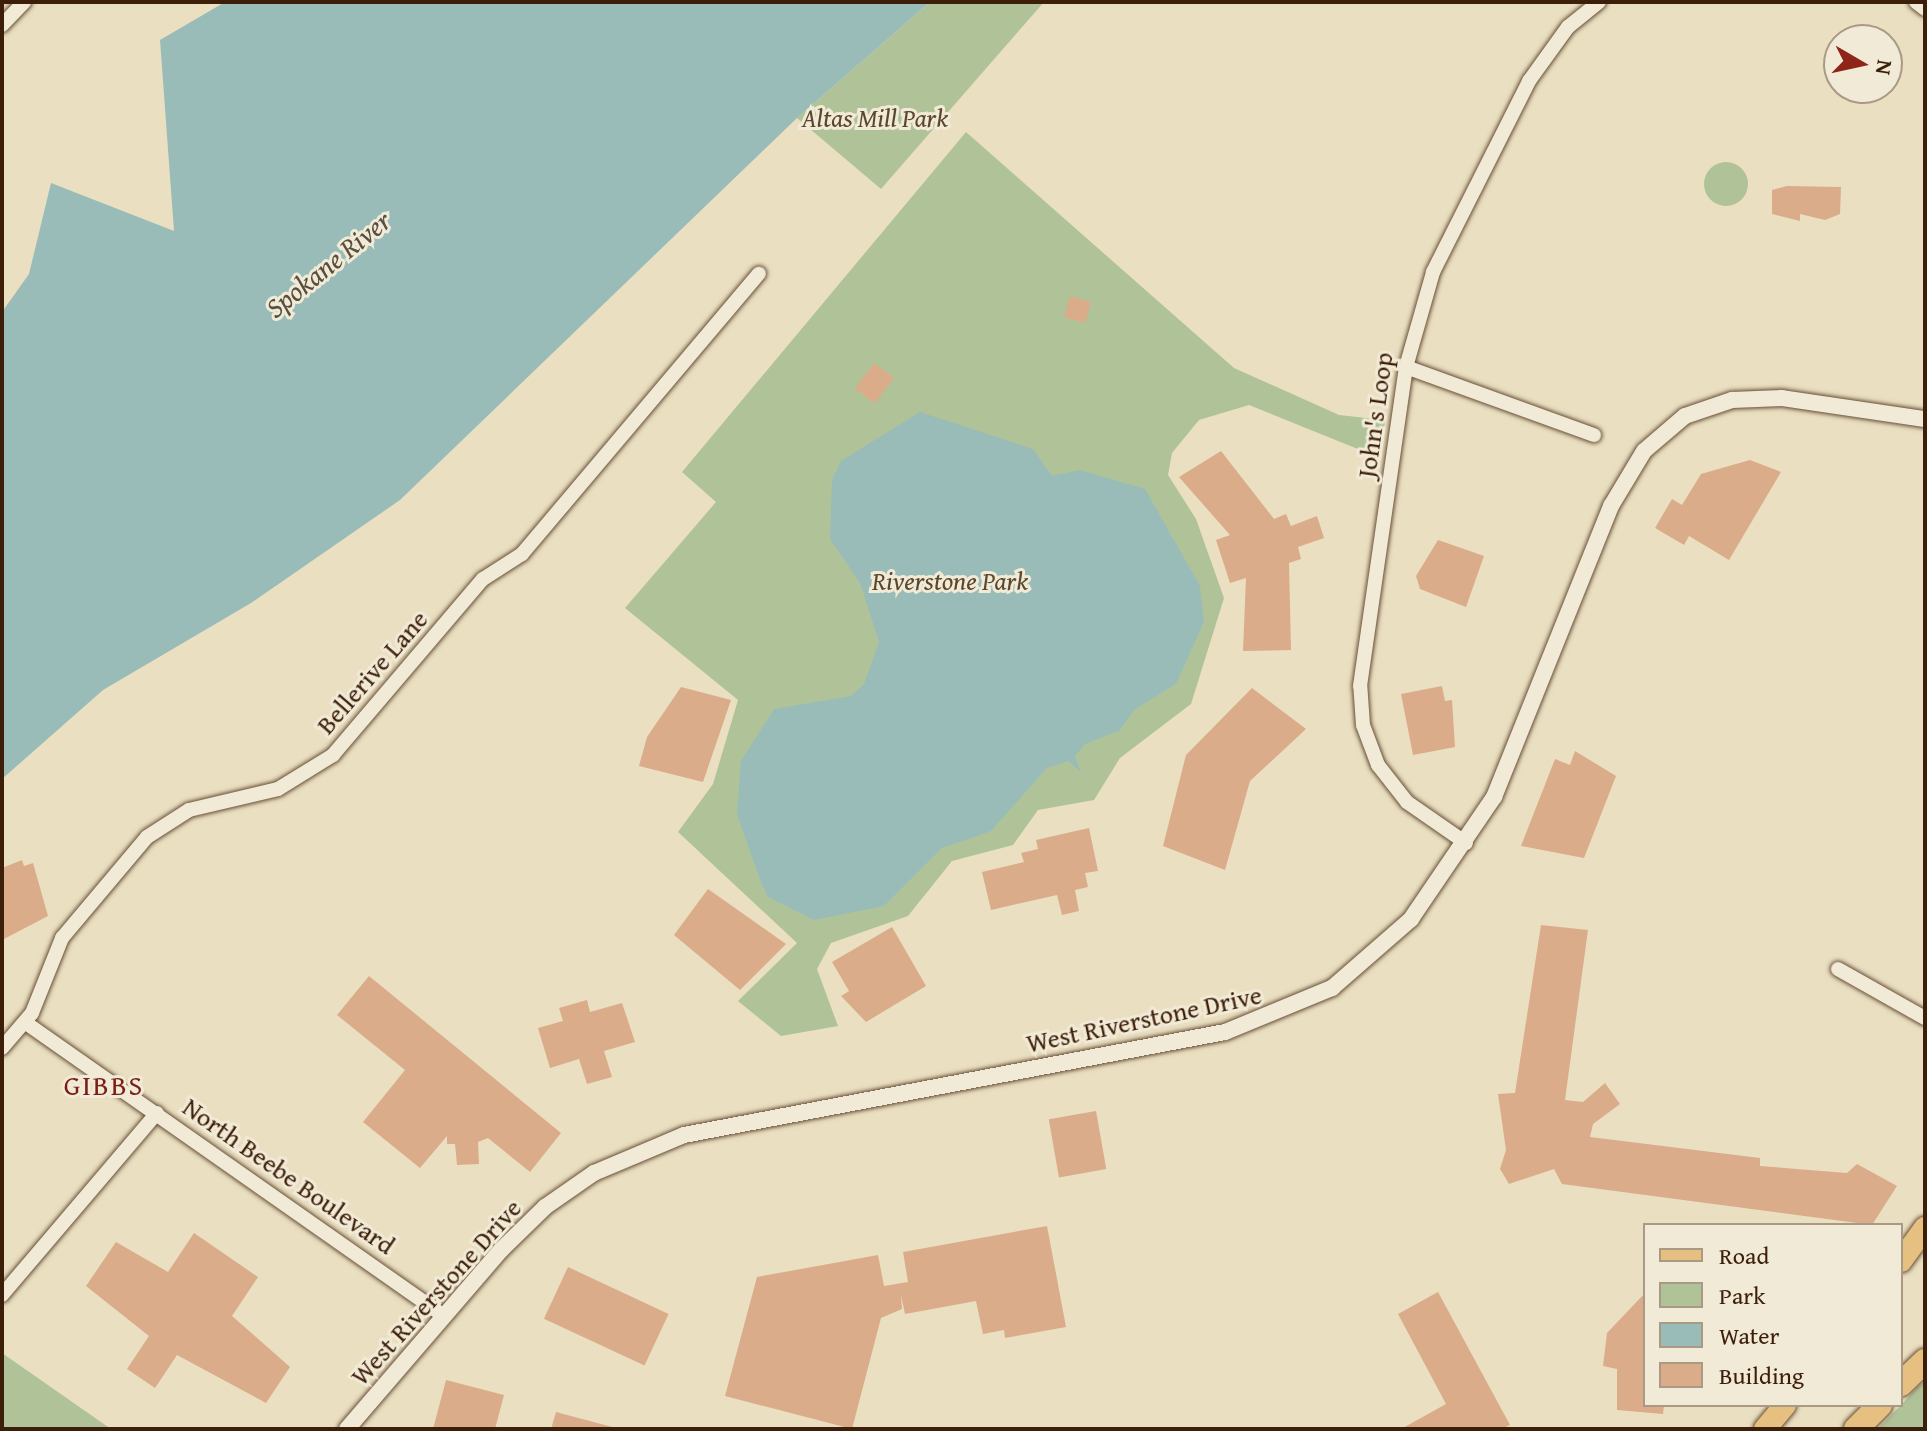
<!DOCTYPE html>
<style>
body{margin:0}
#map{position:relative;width:1927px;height:1431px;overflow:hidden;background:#eadfc1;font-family:"Gentium Book Plus",serif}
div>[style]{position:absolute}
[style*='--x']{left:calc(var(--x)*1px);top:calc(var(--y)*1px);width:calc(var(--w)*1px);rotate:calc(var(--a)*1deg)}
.green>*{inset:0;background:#b0c398}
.round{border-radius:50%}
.water>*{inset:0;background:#99bcb9}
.building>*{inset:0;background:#daac8a;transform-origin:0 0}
.roads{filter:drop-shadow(0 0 2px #684f37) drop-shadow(0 0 2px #684f37)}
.minor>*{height:14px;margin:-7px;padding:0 7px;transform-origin:7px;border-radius:7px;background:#f1ead7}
.tertiary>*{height:16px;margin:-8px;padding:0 8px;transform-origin:8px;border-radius:8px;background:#f1ead7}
.primary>*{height:22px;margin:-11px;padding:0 11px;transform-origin:11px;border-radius:11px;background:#e5c080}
.motorway>*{height:24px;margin:-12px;padding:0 12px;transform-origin:12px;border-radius:12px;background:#e5c080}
span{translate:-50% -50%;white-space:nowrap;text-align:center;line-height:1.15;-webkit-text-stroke:6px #f1ead7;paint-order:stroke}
.park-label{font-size:26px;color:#5a482d;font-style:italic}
.street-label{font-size:26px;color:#3d1f09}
.water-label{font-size:28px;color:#594e3e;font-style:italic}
.neighbourhood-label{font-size:28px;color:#7a1f14;letter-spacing:2px}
.frame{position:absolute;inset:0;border:4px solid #3d1f09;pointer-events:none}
.legend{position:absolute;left:1643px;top:1223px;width:260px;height:184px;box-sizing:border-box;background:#f1ead7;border:2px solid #a99985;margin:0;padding:10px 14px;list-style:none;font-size:24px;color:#3d1f09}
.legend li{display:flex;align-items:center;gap:16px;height:40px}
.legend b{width:40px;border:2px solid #a99985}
.north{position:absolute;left:1823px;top:24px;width:80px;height:80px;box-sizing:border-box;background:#f1ead7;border:2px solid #a99985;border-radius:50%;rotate:99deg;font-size:22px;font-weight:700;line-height:32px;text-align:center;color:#3d1f09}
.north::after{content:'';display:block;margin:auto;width:28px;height:36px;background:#8f2418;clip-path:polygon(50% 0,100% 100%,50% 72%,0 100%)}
</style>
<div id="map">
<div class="green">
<i style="clip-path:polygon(930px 2px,1044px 2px,881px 189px,797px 118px)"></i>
<i style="clip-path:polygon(966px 132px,1234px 368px,1339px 415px,1385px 420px,1380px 458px,1249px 405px,1199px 420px,1172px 453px,1168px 475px,1196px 519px,1224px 598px,1191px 704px,1120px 758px,1094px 800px,1038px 810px,1013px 845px,952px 861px,908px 916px,831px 943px,817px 969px,838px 1026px,781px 1036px,738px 1001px,797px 943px,678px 832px,713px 784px,738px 700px,625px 608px,716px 502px,682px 472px)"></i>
<i class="round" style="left:1704px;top:162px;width:44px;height:44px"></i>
<i style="clip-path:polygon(2px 1353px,111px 1429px,2px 1429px)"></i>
<i style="clip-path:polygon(1925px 1381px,1925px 1429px,1878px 1429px,1917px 1388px)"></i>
</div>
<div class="water">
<i style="clip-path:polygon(225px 2px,930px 2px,797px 118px,400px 500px,251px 603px,103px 690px,2px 779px,2px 312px,29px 274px,51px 183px,174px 231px,160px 40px)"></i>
<i style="clip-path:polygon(920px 412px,1033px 449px,1052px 476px,1080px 470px,1145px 489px,1200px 586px,1204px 622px,1176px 684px,1135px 709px,1120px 730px,1085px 744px,1075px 756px,1081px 772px,1068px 761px,1047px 768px,991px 831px,942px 848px,884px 906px,814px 920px,768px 897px,760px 880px,737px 814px,741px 761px,774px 709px,851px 696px,864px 684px,879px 642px,860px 583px,830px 539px,832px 479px,841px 461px)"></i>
</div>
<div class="building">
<i style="clip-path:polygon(1787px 186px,1841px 187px,1840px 214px,1825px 220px,1800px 214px,1800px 221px,1772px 214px,1772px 190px)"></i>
<i style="left:1070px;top:296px;width:22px;height:22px;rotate:16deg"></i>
<i style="left:874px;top:363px;width:25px;height:32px;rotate:37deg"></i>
<i style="clip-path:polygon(1221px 451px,1274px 519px,1286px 514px,1291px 526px,1317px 516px,1324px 538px,1298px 547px,1301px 559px,1289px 563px,1291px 650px,1243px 651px,1246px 578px,1230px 583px,1216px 540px,1230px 535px,1179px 477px)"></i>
<i style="clip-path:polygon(1750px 460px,1781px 472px,1729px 560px,1689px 536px,1684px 545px,1655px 528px,1672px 499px,1682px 505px,1701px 474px)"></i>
<i style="clip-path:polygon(1438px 540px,1484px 556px,1466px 607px,1420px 589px,1416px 576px)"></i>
<i style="clip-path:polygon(1442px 686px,1445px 701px,1452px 700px,1455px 747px,1413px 755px,1401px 694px)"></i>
<i style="clip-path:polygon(681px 687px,731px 700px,703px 782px,639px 766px,647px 737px)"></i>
<i style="clip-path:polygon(1252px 688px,1306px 729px,1250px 781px,1225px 870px,1163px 846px,1186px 755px)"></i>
<i style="clip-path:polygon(1575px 751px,1616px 776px,1584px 858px,1521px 846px,1555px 759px,1570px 765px)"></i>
<i style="clip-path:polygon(1089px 828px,1098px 871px,1085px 873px,1088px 887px,1075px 890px,1079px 911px,1062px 915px,1057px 895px,991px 910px,982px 872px,1024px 862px,1021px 853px,1038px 849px,1036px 840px)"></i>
<i style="clip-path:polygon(22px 860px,24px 866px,33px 863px,48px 916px,2px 940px,2px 868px)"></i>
<i style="clip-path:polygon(708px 889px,786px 944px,740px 990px,674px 935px)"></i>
<i style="clip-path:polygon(1541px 925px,1588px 930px,1565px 1100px,1583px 1102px,1605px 1083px,1620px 1104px,1593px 1124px,1590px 1137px,1760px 1158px,1760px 1166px,1847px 1173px,1857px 1164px,1897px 1186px,1872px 1225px,1562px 1184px,1554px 1169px,1509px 1184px,1500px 1169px,1506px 1150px,1498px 1094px,1515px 1093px)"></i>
<i style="clip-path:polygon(892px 927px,926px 986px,866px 1022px,841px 996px,849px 991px,832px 962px)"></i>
<i style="clip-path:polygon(369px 976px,561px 1133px,530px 1172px,488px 1138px,478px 1142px,479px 1164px,457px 1165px,455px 1144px,447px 1144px,447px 1136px,420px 1168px,363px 1122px,405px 1070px,337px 1015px)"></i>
<i style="clip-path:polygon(587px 1000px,590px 1012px,622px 1003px,635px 1042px,604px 1051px,612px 1077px,587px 1084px,579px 1059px,550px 1068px,538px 1028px,563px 1021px,559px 1008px)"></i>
<i style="left:1096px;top:1111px;width:59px;height:48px;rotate:80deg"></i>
<i style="clip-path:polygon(1047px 1226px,1066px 1327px,1005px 1338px,1004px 1330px,983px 1334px,976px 1301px,905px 1314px,901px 1295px,902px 1309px,881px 1318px,852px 1429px,725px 1396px,757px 1277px,878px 1255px,884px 1286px,908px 1282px,903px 1252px)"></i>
<i style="clip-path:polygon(194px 1233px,258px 1277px,232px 1316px,290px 1367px,266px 1403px,177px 1355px,155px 1388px,127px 1369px,149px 1336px,86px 1286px,116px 1242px,168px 1272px)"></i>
<i style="left:568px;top:1267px;width:111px;height:57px;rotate:25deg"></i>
<i style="clip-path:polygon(1438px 1292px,1510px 1425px,1502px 1429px,1401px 1429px,1446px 1404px,1398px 1314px)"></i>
<i style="clip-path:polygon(1645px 1293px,1645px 1405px,1664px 1405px,1663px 1414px,1617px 1410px,1617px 1369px,1603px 1366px,1607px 1333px)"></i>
<i style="clip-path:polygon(446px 1380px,504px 1395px,495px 1429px,433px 1429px)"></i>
<i style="clip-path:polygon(556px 1412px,616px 1428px,616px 1429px,551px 1429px)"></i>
</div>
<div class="roads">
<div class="minor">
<i style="--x:1916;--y:2;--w:11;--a:38"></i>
<i style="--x:2;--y:25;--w:32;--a:-46"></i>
<i style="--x:1406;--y:367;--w:200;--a:19.9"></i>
<i style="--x:1466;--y:843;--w:72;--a:-145.2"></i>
<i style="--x:1407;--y:802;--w:47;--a:-128.1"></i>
<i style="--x:1378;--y:765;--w:43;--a:-110.6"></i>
<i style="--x:1363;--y:725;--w:39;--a:-94"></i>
<i style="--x:1360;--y:686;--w:322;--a:-81.8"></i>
<i style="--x:1406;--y:367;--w:99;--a:-74.1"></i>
<i style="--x:1433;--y:272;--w:214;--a:-63.3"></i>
<i style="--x:1529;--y:81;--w:67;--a:-54.2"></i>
<i style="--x:1568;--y:27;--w:40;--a:-39"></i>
<i style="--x:1838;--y:969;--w:100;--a:29.4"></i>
<i style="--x:26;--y:1023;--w:510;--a:35.03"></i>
<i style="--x:2;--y:1048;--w:46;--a:-49.4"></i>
<i style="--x:32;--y:1013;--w:81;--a:-68.2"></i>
<i style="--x:62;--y:938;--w:132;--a:-49.9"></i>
<i style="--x:147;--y:837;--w:50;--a:-32.7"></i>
<i style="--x:189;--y:810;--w:91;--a:-13.3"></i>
<i style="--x:278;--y:789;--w:65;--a:-31.7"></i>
<i style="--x:333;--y:755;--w:231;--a:-49.6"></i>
<i style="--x:483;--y:579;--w:46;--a:-32.7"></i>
<i style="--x:522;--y:554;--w:367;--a:-49.8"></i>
<i style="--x:2;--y:1295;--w:239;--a:-49.6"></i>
</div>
<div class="tertiary">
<i style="--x:347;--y:1429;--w:236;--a:-49.3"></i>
<i style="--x:501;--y:1250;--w:62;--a:-44.3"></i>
<i style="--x:545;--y:1207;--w:60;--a:-34.8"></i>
<i style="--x:594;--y:1173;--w:98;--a:-22.9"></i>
<i style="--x:684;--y:1135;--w:551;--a:-10.78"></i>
<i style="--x:1225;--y:1032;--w:116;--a:-22.4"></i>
<i style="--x:1332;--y:988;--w:105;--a:-41.1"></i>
<i style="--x:1411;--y:919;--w:148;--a:-55.8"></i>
<i style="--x:1494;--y:797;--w:314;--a:-68.1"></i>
<i style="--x:1611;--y:506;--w:64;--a:-59"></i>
<i style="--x:1644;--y:451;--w:54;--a:-40.5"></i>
<i style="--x:1685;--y:416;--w:50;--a:-18.8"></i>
<i style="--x:1732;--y:400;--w:50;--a:-2.3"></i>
<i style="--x:1782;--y:398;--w:145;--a:8.4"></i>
</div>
<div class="primary">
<i style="--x:1901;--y:1261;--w:41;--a:-54"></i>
<i style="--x:1765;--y:1429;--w:31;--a:-50"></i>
</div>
<div class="motorway">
<i style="--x:1901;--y:1384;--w:33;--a:-44"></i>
<i style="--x:1856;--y:1429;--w:34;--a:-45"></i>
</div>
</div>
<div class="park-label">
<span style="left:875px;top:118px">Altas Mill Park</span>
<span style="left:950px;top:581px">Riverstone Park</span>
</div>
<div class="street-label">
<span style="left:1375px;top:415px;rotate:-82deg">John's Loop</span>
<span style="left:372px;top:672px;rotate:-49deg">Bellerive Lane</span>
<span style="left:1144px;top:1019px;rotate:-12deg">West Riverstone Drive</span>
<span style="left:289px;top:1176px;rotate:35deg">North Beebe Boulevard</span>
<span style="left:436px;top:1292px;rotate:-48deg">West Riverstone Drive</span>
</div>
<div class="water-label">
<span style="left:328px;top:264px;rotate:-39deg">Spokane River</span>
</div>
<div class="neighbourhood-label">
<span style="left:104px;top:1085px">GIBBS</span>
</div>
<div class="frame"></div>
<ul class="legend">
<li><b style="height:10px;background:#e5c080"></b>Road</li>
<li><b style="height:22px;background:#b0c398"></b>Park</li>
<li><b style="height:22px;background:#99bcb9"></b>Water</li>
<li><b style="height:22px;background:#daac8a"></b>Building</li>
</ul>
<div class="north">N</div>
</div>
